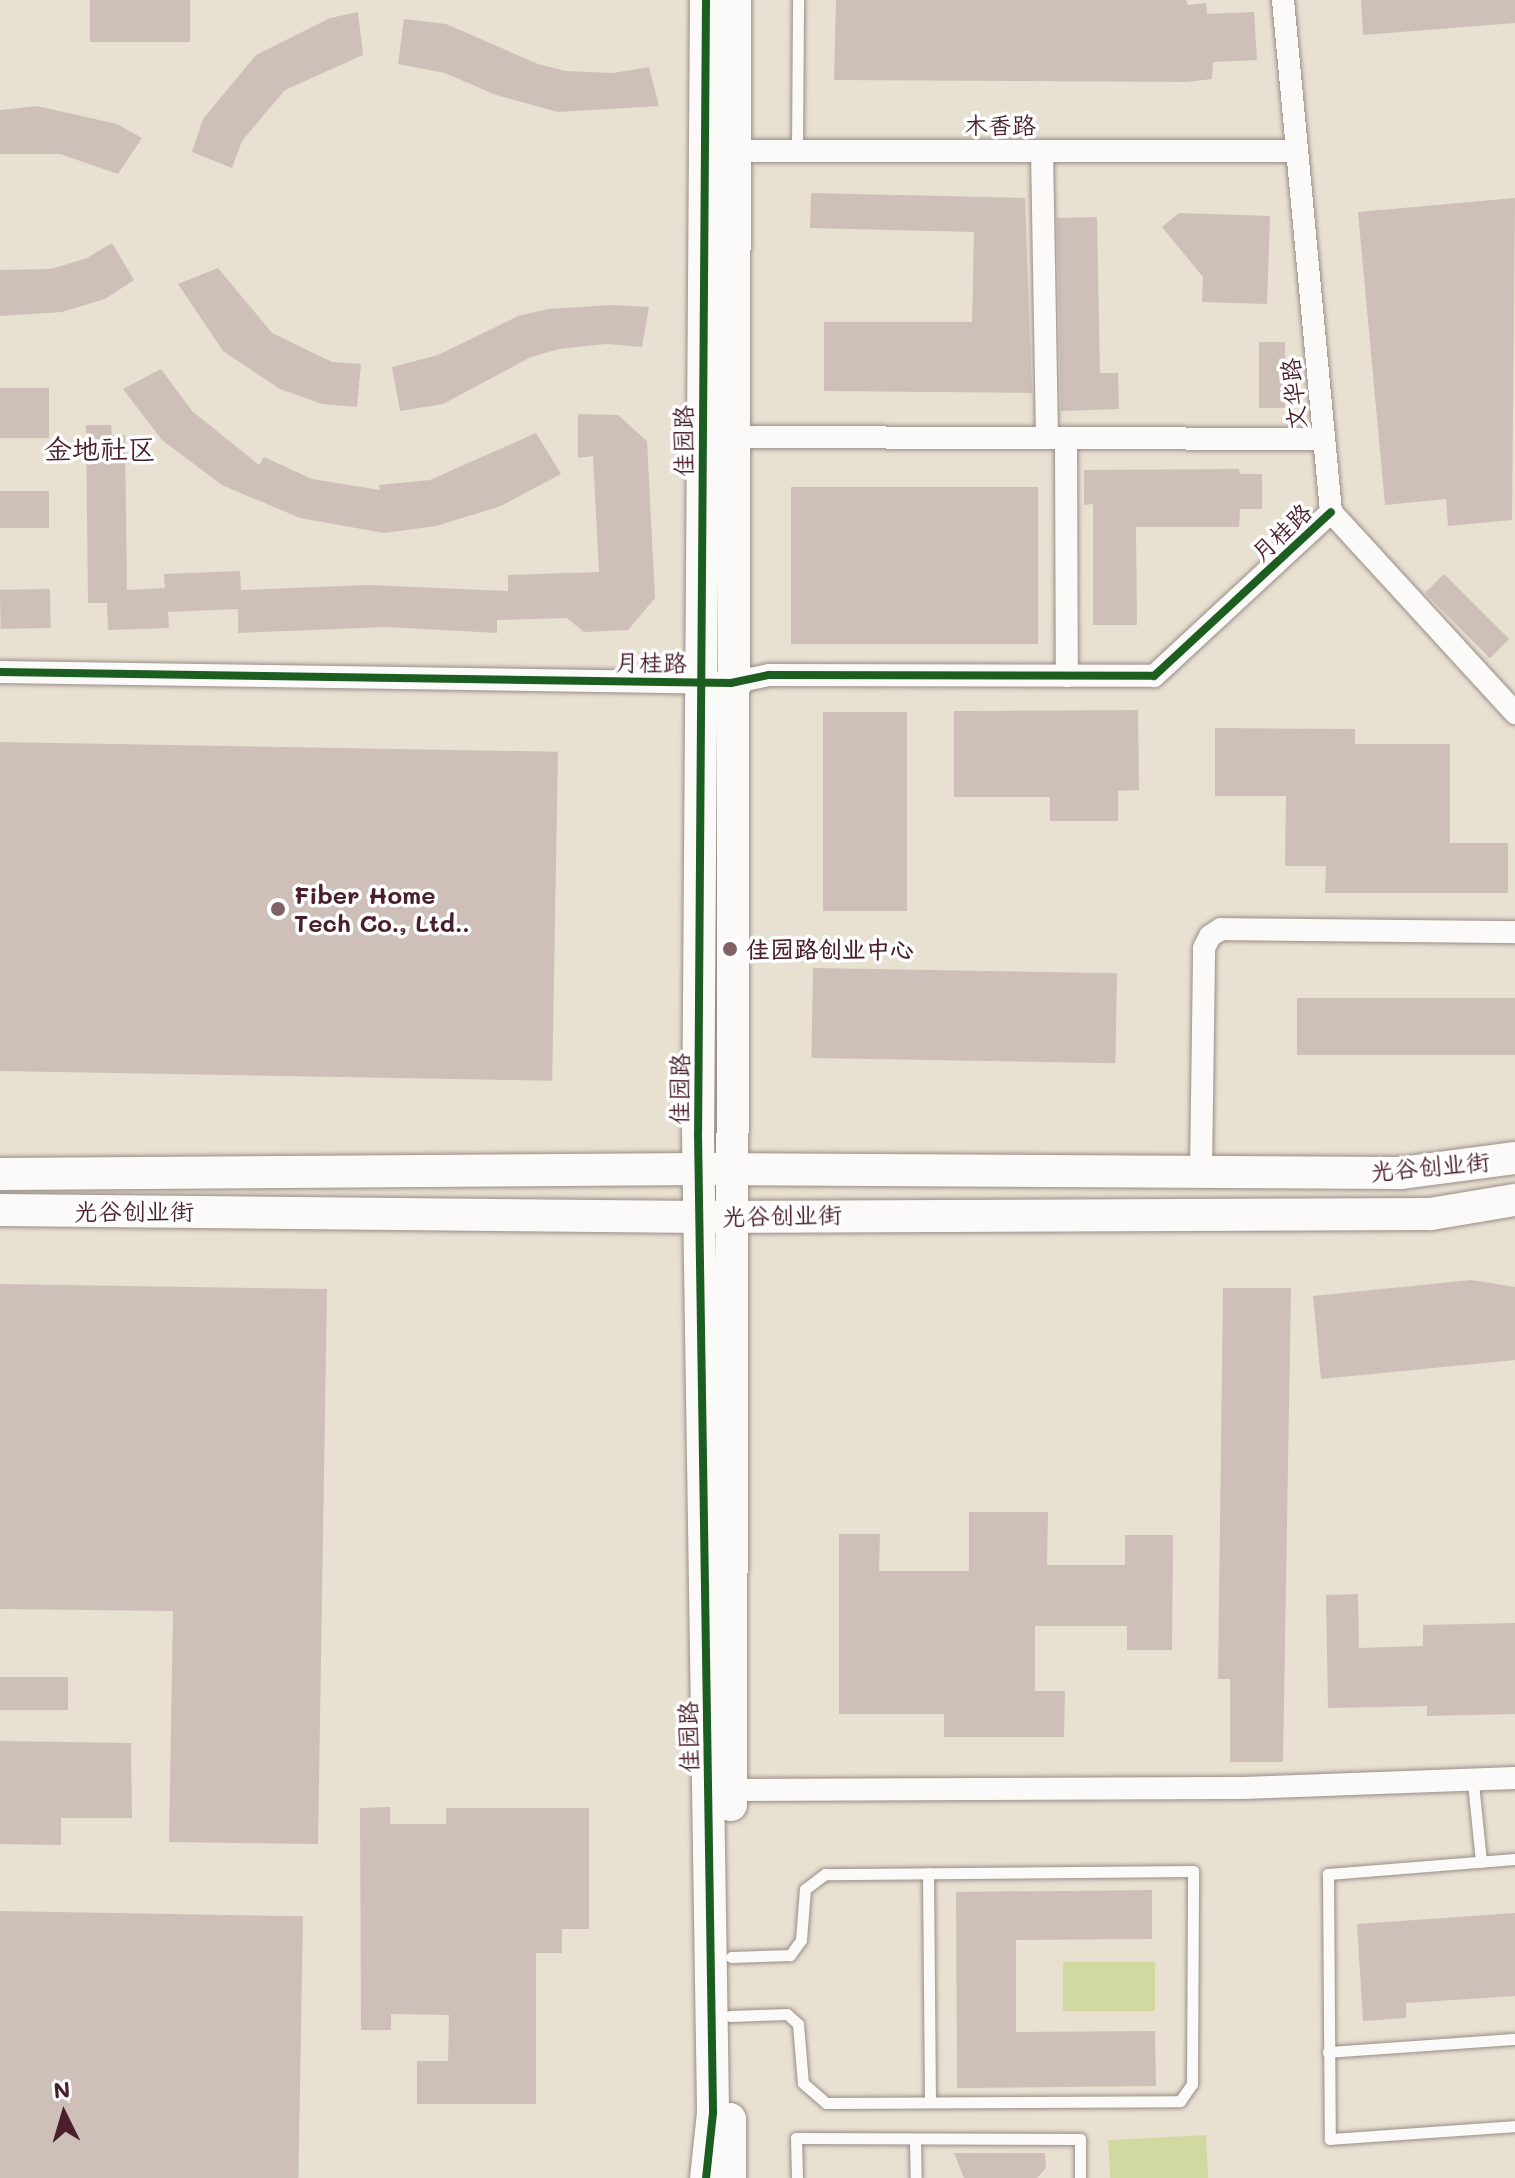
<!DOCTYPE html>
<meta charset="utf-8">
<style>
body{margin:0}
#map{position:relative;width:1515px;height:2178px;overflow:hidden;background:#e8e0d1;font-family:Mali,"LXGW WenKai TC",sans-serif}
div>[style]{position:absolute}
[style*='--x']{left:calc(var(--x)*1px);top:calc(var(--y)*1px);width:calc(var(--w)*1px);rotate:calc(var(--a)*1deg)}
.green>*{inset:0;background:#d1d9a0;transform-origin:0 0}
.building>*{inset:0;background:#cec0b8;transform-origin:0 0}
.roads{filter:drop-shadow(0 0 2px #988d87) drop-shadow(0 0 2px #988d87)}
.lane>*{height:11px;margin:-5.5px;padding:0 5.5px;transform-origin:5.5px;border-radius:5.5px;background:#fcfaf8}
.street>*{height:22px;margin:-11px;padding:0 11px;transform-origin:11px;border-radius:11px;background:#fcfaf8}
.secondary>*{height:32px;margin:-16px;padding:0 16px;transform-origin:16px;border-radius:16px;background:#fcfaf8}
.cycleway>*{height:8px;margin:-4px;padding:0 4px;transform-origin:4px;border-radius:4px;background:#1b5e20}
.dots>*{width:22px;height:22px;translate:-50% -50%;box-sizing:border-box;border:4px solid #fff;border-radius:50%}
span{translate:-50% -50%;white-space:nowrap;text-align:center;line-height:1.15;-webkit-text-stroke:7px #fff;paint-order:stroke}
.street-label{font-size:24px;color:#4a1f2b}
.poi-label{font-size:24px;color:#4a1f2b;font-weight:700}
.left{translate:0 -50%;text-align:left}
.quarter-label{font-size:28px;color:#4a1f2b}
.north{position:absolute;left:24px;top:2074px;width:80px;height:80px;-webkit-text-stroke:6px #fff;paint-order:stroke;rotate:355deg;font-size:22px;font-weight:700;line-height:32px;text-align:center;color:#4a1f2b}
.north::after{content:'';display:block;margin:auto;width:28px;height:36px;background:#4a1f2b;clip-path:polygon(50% 0,100% 100%,50% 72%,0 100%)}
</style>
<div id="map">
<div class="green">
<i style="left:1155px;top:1962px;width:49px;height:92px;rotate:90deg"></i>
<i style="left:1206px;top:2135px;width:43px;height:98px;rotate:87deg"></i>
</div>
<div class="building">
<i style="left:90px;top:0;width:100px;height:42px"></i>
<i style="clip-path:polygon(836px 0,1186px 0,1188px 5px,1206px 3px,1207px 14px,1254px 12px,1257px 60px,1213px 62px,1212px 79px,1187px 82px,834px 80px)"></i>
<i style="clip-path:polygon(1361px 0,1515px 0,1515px 23px,1363px 35px)"></i>
<i style="clip-path:polygon(358px 12px,363px 55px,285px 90px,242px 141px,232px 168px,192px 152px,203px 119px,256px 55px,330px 18px)"></i>
<i style="clip-path:polygon(404px 19px,446px 24px,538px 64px,566px 71px,613px 73px,649px 67px,659px 106px,558px 112px,496px 95px,445px 73px,398px 64px)"></i>
<i style="clip-path:polygon(37px 106px,117px 124px,142px 138px,118px 174px,60px 154px,0 154px,0 110px)"></i>
<i style="clip-path:polygon(811px 193px,1025px 198px,1032px 393px,824px 391px,824px 322px,972px 322px,974px 232px,810px 228px)"></i>
<i style="clip-path:polygon(1515px 198px,1512px 520px,1448px 526px,1446px 499px,1385px 505px,1358px 212px)"></i>
<i style="clip-path:polygon(1179px 213px,1270px 216px,1267px 304px,1202px 302px,1203px 277px,1162px 227px)"></i>
<i style="clip-path:polygon(1097px 217px,1100px 373px,1118px 373px,1119px 409px,1061px 411px,1057px 218px)"></i>
<i style="clip-path:polygon(112px 243px,134px 280px,105px 299px,62px 312px,0 316px,0 270px,51px 269px,87px 258px)"></i>
<i style="clip-path:polygon(218px 268px,272px 333px,332px 362px,361px 364px,357px 407px,322px 404px,280px 389px,223px 351px,178px 284px)"></i>
<i style="clip-path:polygon(612px 305px,649px 307px,642px 347px,606px 344px,559px 349px,531px 357px,443px 404px,400px 411px,392px 367px,438px 355px,518px 316px,548px 309px)"></i>
<i style="left:1259px;top:342px;width:26px;height:66px"></i>
<i style="clip-path:polygon(161px 369px,192px 411px,259px 465px,264px 457px,312px 479px,380px 490px,379px 485px,430px 480px,536px 433px,561px 474px,501px 506px,436px 526px,384px 533px,300px 518px,222px 485px,162px 440px,123px 389px)"></i>
<i style="left:0;top:388px;width:49px;height:50px"></i>
<i style="clip-path:polygon(578px 414px,618px 415px,647px 441px,655px 598px,628px 630px,584px 632px,567px 618px,497px 620px,497px 633px,388px 627px,238px 633px,238px 609px,168px 612px,169px 628px,108px 630px,107px 603px,88px 603px,86px 425px,111px 425px,112px 435px,125px 435px,127px 590px,165px 588px,164px 574px,240px 571px,241px 590px,368px 585px,508px 591px,508px 575px,599px 572px,593px 456px,578px 458px)"></i>
<i style="clip-path:polygon(1239px 469px,1240px 474px,1262px 474px,1262px 509px,1240px 509px,1239px 527px,1136px 527px,1137px 625px,1093px 625px,1093px 504px,1084px 505px,1084px 470px)"></i>
<i style="left:1038px;top:487px;width:157px;height:247px;rotate:90deg"></i>
<i style="left:0;top:491px;width:49px;height:37px"></i>
<i style="left:1444px;top:574px;width:92px;height:27px;rotate:45deg"></i>
<i style="left:50px;top:589px;width:39px;height:50px;rotate:89deg"></i>
<i style="clip-path:polygon(1138px 710px,1139px 790px,1118px 791px,1118px 821px,1050px 821px,1050px 797px,954px 797px,954px 711px)"></i>
<i style="left:823px;top:712px;width:84px;height:199px"></i>
<i style="clip-path:polygon(1215px 728px,1355px 729px,1355px 744px,1450px 744px,1450px 843px,1508px 843px,1508px 893px,1325px 893px,1326px 866px,1285px 866px,1286px 796px,1215px 796px)"></i>
<i style="left:0;top:742px;width:558px;height:329px;rotate:1deg"></i>
<i style="left:813px;top:968px;width:304px;height:90px;rotate:1deg"></i>
<i style="left:1515px;top:998px;width:57px;height:218px;rotate:90deg"></i>
<i style="clip-path:polygon(1471px 1280px,1515px 1287px,1515px 1360px,1321px 1379px,1313px 1296px)"></i>
<i style="clip-path:polygon(0 1284px,327px 1289px,318px 1844px,169px 1842px,173px 1611px,0 1609px)"></i>
<i style="clip-path:polygon(1223px 1288px,1291px 1288px,1283px 1762px,1230px 1762px,1230px 1679px,1218px 1679px)"></i>
<i style="clip-path:polygon(969px 1512px,1048px 1512px,1047px 1565px,1125px 1565px,1125px 1535px,1173px 1535px,1172px 1650px,1127px 1650px,1127px 1626px,1035px 1626px,1035px 1691px,1065px 1691px,1064px 1737px,944px 1737px,944px 1714px,839px 1714px,839px 1534px,880px 1534px,879px 1571px,969px 1571px)"></i>
<i style="clip-path:polygon(1358px 1594px,1359px 1648px,1423px 1646px,1423px 1625px,1515px 1623px,1515px 1714px,1427px 1716px,1427px 1706px,1328px 1708px,1326px 1595px)"></i>
<i style="left:0;top:1677px;width:68px;height:33px"></i>
<i style="clip-path:polygon(0 1741px,131px 1743px,132px 1818px,61px 1818px,61px 1845px,0 1844px)"></i>
<i style="clip-path:polygon(390px 1807px,390px 1824px,446px 1824px,446px 1808px,589px 1808px,589px 1929px,562px 1929px,562px 1953px,536px 1953px,536px 2104px,417px 2104px,417px 2061px,448px 2061px,449px 2015px,391px 2014px,391px 2030px,361px 2030px,360px 1808px)"></i>
<i style="clip-path:polygon(1152px 1890px,1152px 1939px,1016px 1940px,1016px 2032px,1155px 2031px,1156px 2086px,957px 2088px,956px 1892px)"></i>
<i style="left:0;top:1911px;width:303px;height:267px;rotate:1deg"></i>
<i style="clip-path:polygon(1515px 1913px,1515px 1996px,1406px 2003px,1406px 2018px,1363px 2021px,1357px 1924px)"></i>
<i style="clip-path:polygon(954px 2153px,1045px 2153px,1046px 2168px,1037px 2178px,964px 2178px)"></i>
</div>
<div class="roads">
<div class="lane">
<i style="--x:797;--y:151;--w:151;--a:-89.6"></i>
<i style="--x:1473;--y:1783;--w:79;--a:84.2"></i>
<i style="--x:1515;--y:1859;--w:188;--a:175.4"></i>
<i style="--x:1328;--y:1874;--w:265;--a:89.6"></i>
<i style="--x:1330;--y:2139;--w:185;--a:-4"></i>
<i style="--x:928;--y:1873;--w:228;--a:89.5"></i>
<i style="--x:730;--y:2016;--w:57;--a:-2"></i>
<i style="--x:787;--y:2014;--w:15;--a:42"></i>
<i style="--x:798;--y:2024;--w:59;--a:85.2"></i>
<i style="--x:803;--y:2083;--w:30;--a:41"></i>
<i style="--x:826;--y:2103;--w:354;--a:-0.3"></i>
<i style="--x:1180;--y:2101;--w:21;--a:-55"></i>
<i style="--x:1192;--y:2084;--w:213;--a:-89.7"></i>
<i style="--x:1193;--y:1871;--w:368;--a:179.5"></i>
<i style="--x:825;--y:1874;--w:25;--a:143"></i>
<i style="--x:805;--y:1889;--w:51;--a:94.5"></i>
<i style="--x:801;--y:1940;--w:19;--a:126"></i>
<i style="--x:790;--y:1955;--w:59;--a:178.1"></i>
<i style="--x:1328;--y:2052;--w:187;--a:-4"></i>
<i style="--x:915;--y:2139;--w:39;--a:89"></i>
<i style="--x:797;--y:2178;--w:40;--a:-91.4"></i>
<i style="--x:796;--y:2138;--w:284;--a:0.2"></i>
<i style="--x:1080;--y:2139;--w:39;--a:90"></i>
</div>
<div class="street">
<i style="--x:1283;--y:0;--w:514;--a:84.64"></i>
<i style="--x:1331;--y:512;--w:273;--a:47.5"></i>
<i style="--x:722;--y:151;--w:572;--a:0"></i>
<i style="--x:1042;--y:151;--w:287;--a:89"></i>
<i style="--x:733;--y:437;--w:591;--a:0.19"></i>
<i style="--x:1066;--y:438;--w:238;--a:89.8"></i>
<i style="--x:0;--y:672;--w:731;--a:0.86"></i>
<i style="--x:731;--y:683;--w:39;--a:-12"></i>
<i style="--x:769;--y:675;--w:385;--a:0.1"></i>
<i style="--x:1154;--y:676;--w:241;--a:-42.8"></i>
<i style="--x:1201;--y:1172;--w:224;--a:-89.2"></i>
<i style="--x:1204;--y:948;--w:13;--a:-63"></i>
<i style="--x:1210;--y:936;--w:13;--a:-32"></i>
<i style="--x:1221;--y:929;--w:294;--a:0.6"></i>
<i style="--x:731;--y:1790;--w:512;--a:-0.22"></i>
<i style="--x:1243;--y:1788;--w:272;--a:-2.1"></i>
</div>
<div class="secondary">
<i style="--x:706;--y:0;--w:1133;--a:90.4"></i>
<i style="--x:698;--y:1133;--w:980;--a:89.12"></i>
<i style="--x:713;--y:2113;--w:65;--a:96.1"></i>
<i style="--x:0;--y:1174;--w:699;--a:-0.41"></i>
<i style="--x:699;--y:1169;--w:702;--a:0.33"></i>
<i style="--x:1401;--y:1173;--w:115;--a:-7.5"></i>
<i style="--x:0;--y:1210;--w:702;--a:0.57"></i>
<i style="--x:702;--y:1217;--w:729;--a:-0.24"></i>
<i style="--x:1431;--y:1214;--w:85;--a:-9.5"></i>
<i style="--x:731;--y:1805;--w:1805;--a:-89.87"></i>
<i style="--x:730;--y:2178;--w:59;--a:-90"></i>
</div>
</div>
<div class="cycleway">
<i style="--x:706;--y:0;--w:1133;--a:90.4"></i>
<i style="--x:698;--y:1133;--w:980;--a:89.12"></i>
<i style="--x:713;--y:2113;--w:65;--a:96.1"></i>
<i style="--x:0;--y:672;--w:731;--a:0.86"></i>
<i style="--x:731;--y:683;--w:39;--a:-12"></i>
<i style="--x:769;--y:675;--w:385;--a:0.1"></i>
<i style="--x:1154;--y:676;--w:241;--a:-42.8"></i>
</div>
<div class="dots">
<i style="left:278px;top:909px;background:#816365"></i>
<i style="left:730px;top:949px;background:#816365"></i>
</div>
<div class="street-label">
<span style="left:1000px;top:125px">木香路</span>
<span style="left:1293px;top:394px;rotate:-96deg">文华路</span>
<span style="left:683px;top:441px;rotate:-90deg">佳园路</span>
<span style="left:1281px;top:532px;rotate:-43deg">月桂路</span>
<span style="left:651px;top:662px;rotate:1deg">月桂路</span>
<span style="left:679px;top:1089px;rotate:-89deg">佳园路</span>
<span style="left:1430px;top:1166px;rotate:-5deg">光谷创业街</span>
<span style="left:134px;top:1211px">光谷创业街</span>
<span style="left:782px;top:1215px;rotate:-1deg">光谷创业街</span>
<span style="left:688px;top:1737px;rotate:-91deg">佳园路</span>
</div>
<div class="poi-label">
<span class="left" style="left:294px;top:909px">Fiber Home<br>Tech Co., Ltd..</span>
<span class="left" style="left:746px;top:949px">佳园路创业中心</span>
</div>
<div class="quarter-label">
<span style="left:100px;top:448px">金地社区</span>
</div>
<div class="north">N</div>
</div>
